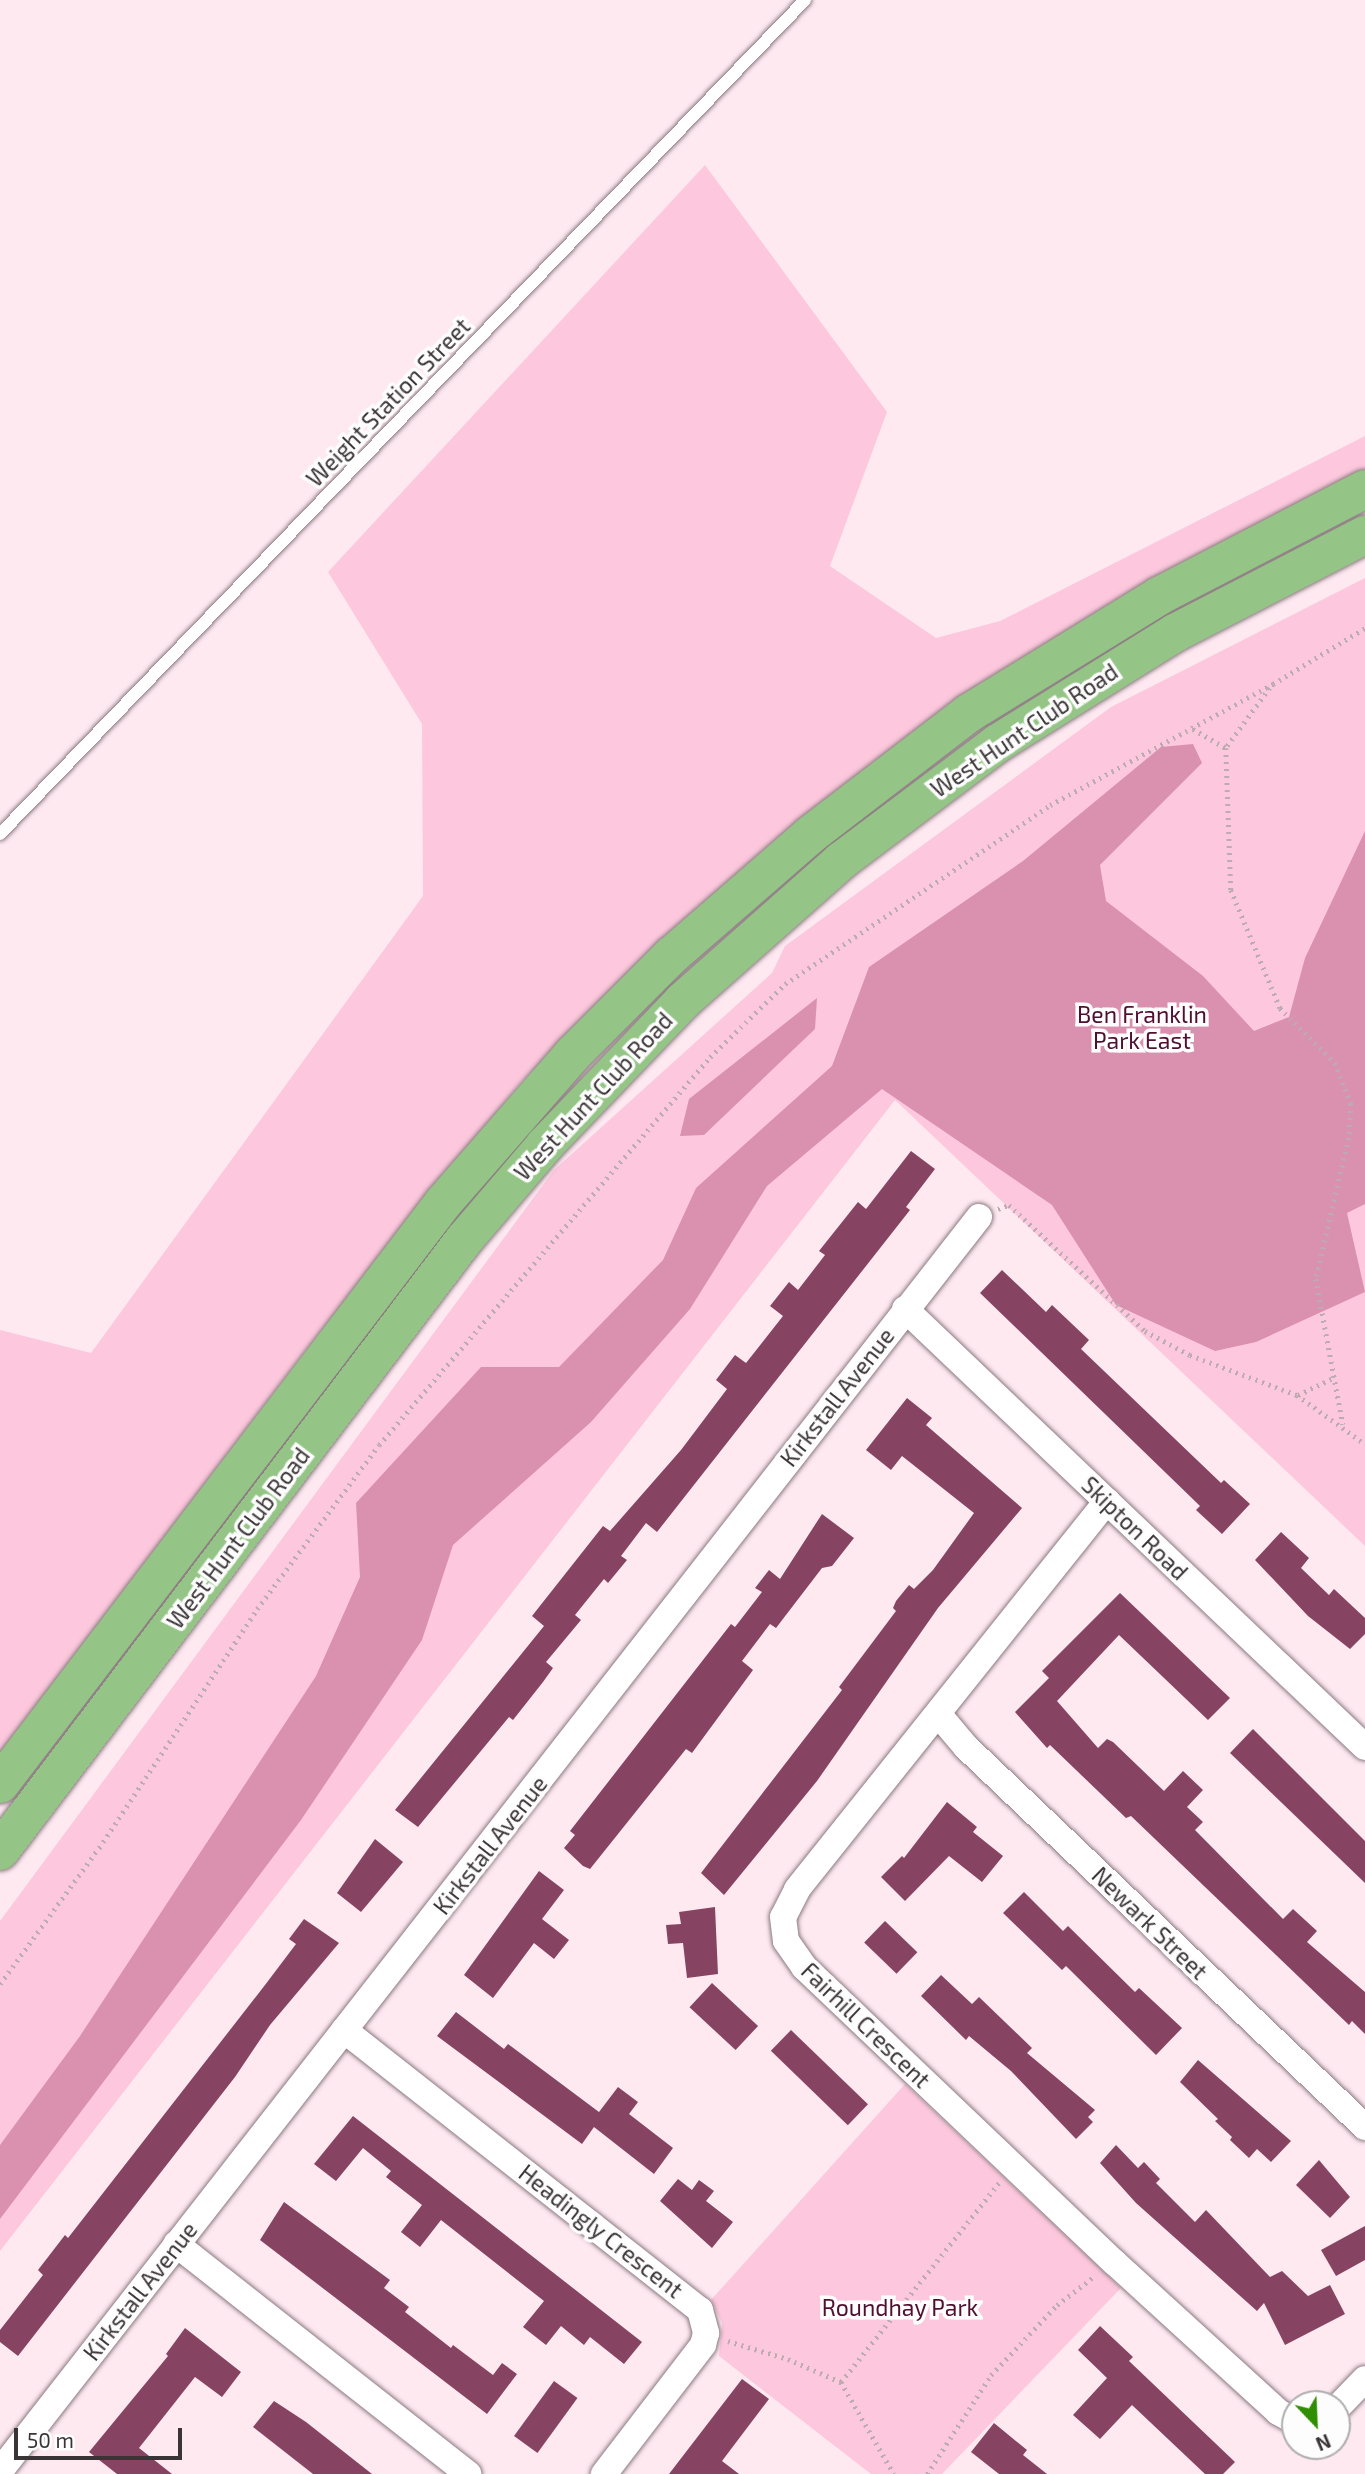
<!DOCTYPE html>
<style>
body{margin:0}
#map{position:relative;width:1365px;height:2474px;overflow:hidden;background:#fee9f1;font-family:"Exo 2",sans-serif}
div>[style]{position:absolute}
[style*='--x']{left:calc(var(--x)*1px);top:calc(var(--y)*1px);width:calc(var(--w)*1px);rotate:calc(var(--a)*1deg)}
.green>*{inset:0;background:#fdc8dd}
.forest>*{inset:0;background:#da90af}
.building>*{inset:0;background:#874462;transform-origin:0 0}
.path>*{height:4.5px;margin-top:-2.25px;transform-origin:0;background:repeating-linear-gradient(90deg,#bcacb2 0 2px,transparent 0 7px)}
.roads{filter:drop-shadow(0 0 2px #8b7a80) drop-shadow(0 0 2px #8b7a80)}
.lane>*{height:12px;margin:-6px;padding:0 6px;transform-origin:6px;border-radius:6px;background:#fff}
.street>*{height:26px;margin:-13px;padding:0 13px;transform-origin:13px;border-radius:13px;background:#fff}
.primary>*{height:38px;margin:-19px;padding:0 19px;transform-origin:19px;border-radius:19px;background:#94c586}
span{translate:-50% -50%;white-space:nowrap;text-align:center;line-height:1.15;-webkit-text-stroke:7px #fdfdfd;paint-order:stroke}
.street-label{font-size:23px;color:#3b3437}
.park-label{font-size:23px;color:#500e31}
.north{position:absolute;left:1281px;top:2390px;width:70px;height:70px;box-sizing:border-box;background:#fdfdfd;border:2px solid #afadae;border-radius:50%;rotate:157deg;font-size:19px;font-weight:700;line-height:28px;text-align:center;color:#3b3437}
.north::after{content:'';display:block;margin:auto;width:24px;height:32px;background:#308e02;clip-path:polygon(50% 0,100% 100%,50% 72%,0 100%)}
.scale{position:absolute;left:14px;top:2428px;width:168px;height:32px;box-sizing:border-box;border:4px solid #3b3437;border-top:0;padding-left:9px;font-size:21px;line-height:24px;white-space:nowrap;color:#3b3437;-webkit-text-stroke:5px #fdfdfd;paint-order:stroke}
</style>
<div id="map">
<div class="green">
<i style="clip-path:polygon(705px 165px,887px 412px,830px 566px,936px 638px,1000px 621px,1365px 436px,1365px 472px,674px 930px,520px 1083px,308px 1347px,0 1754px,0 1330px,91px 1353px,423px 896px,422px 724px,328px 572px)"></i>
<i style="clip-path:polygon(1365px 578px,1365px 1546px,895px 1100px,0 2251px,0 1921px,554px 1170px,772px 973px,785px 946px,1111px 707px)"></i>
<i style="clip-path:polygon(905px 2084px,1121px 2288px,942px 2474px,871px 2474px,719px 2356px,722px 2323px,711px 2300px)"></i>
</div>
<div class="forest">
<i style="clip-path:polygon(1193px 744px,1202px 763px,1100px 865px,1106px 901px,1203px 976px,1254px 1031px,1289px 1017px,1305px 958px,1365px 831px,1365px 1204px,1347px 1213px,1365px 1292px,1256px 1342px,1215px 1351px,1116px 1305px,1052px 1205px,882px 1089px,767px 1186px,690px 1309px,591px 1422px,453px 1545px,422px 1640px,301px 1820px,0 2219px,0 2145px,80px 2036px,316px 1676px,360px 1577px,356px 1503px,481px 1367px,559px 1367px,663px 1260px,696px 1188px,832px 1066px,869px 967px,1023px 861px,1161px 747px)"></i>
<i style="clip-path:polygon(817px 998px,815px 1029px,704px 1135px,680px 1136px,689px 1099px)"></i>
</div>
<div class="building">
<i style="clip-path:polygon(911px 1151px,935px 1169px,906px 1207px,910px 1210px,657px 1532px,646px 1523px,621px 1556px,627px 1560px,608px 1583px,604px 1579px,575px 1615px,581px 1620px,546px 1662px,553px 1668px,543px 1682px,513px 1720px,509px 1717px,418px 1827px,395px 1810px,544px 1626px,532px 1616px,603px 1526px,610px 1531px,681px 1450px,727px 1389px,716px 1380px,735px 1355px,746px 1363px,783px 1316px,770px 1306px,789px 1282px,798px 1290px,825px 1255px,819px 1251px,858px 1202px,866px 1209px)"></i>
<i style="clip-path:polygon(1002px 1270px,1046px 1312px,1052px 1305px,1089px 1340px,1081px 1349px,1221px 1483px,1224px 1480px,1250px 1504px,1222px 1534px,1196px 1510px,1200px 1506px,980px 1293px)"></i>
<i style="clip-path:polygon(907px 1398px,932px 1418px,926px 1425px,1022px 1508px,938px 1608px,817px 1781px,724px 1895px,701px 1873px,842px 1690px,839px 1687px,896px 1611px,893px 1608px,896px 1601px,909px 1585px,914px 1589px,933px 1570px,974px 1513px,902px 1456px,891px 1470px,866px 1450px)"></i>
<i style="clip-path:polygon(822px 1514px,854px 1538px,832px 1566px,822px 1568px,776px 1628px,770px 1624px,742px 1661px,753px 1670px,692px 1753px,686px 1749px,590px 1869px,583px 1866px,564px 1848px,575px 1835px,570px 1831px,731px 1624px,735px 1627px,762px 1592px,755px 1588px,769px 1570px,780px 1579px)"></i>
<i style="clip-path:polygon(1281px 1532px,1309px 1558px,1301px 1568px,1329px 1595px,1334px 1589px,1365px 1618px,1365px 1634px,1350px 1649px,1308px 1616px,1255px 1560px)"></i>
<i style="clip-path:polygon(1120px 1593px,1230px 1698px,1208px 1720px,1119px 1635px,1057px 1701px,1098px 1748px,1107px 1739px,1113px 1742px,1164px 1791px,1183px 1771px,1203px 1790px,1187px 1807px,1203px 1822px,1195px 1830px,1283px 1919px,1293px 1909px,1317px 1931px,1307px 1942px,1365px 1992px,1365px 2034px,1352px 2021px,1349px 2025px,1131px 1816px,1126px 1818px,1050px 1745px,1047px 1748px,1015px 1712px,1049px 1678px,1042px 1671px)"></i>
<i style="clip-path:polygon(1253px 1729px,1365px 1841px,1365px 1883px,1230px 1753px)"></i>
<i style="clip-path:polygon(947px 1802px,977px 1827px,973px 1832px,1003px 1856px,982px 1882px,949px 1856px,905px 1901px,881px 1877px,902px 1856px,904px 1858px)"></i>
<i style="clip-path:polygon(375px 1839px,403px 1862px,361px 1912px,337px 1893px)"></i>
<i style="clip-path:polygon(539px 1871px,564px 1890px,542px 1919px,569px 1940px,554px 1959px,534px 1943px,493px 1998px,464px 1975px)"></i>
<i style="clip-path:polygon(1024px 1892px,1063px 1931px,1068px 1926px,1135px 1992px,1139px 1988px,1182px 2028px,1156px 2055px,1066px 1966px,1062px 1970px,1003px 1913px)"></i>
<i style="clip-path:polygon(715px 1907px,718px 1974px,687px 1978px,683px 1943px,668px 1944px,666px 1925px,681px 1924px,679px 1912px)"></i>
<i style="clip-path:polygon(304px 1919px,339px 1943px,270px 2025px,235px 2077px,18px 2356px,0 2342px,0 2330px,43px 2275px,38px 2270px,65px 2235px,68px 2238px,265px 1985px,296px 1944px,289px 1939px)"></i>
<i style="left:885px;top:1921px;width:45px;height:30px;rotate:44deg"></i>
<i style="clip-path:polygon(941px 1975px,972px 2004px,979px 1997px,1032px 2048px,1027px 2053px,1095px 2110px,1088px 2117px,1093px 2122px,1076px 2139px,1011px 2071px,969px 2036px,966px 2040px,921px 1996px)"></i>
<i style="left:712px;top:1983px;width:63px;height:33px;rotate:43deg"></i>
<i style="clip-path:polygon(456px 2012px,504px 2049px,508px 2044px,599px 2112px,618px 2087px,638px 2102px,629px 2114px,673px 2148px,654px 2174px,594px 2127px,582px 2144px,437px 2036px)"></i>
<i style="left:791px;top:2030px;width:107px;height:29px;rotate:44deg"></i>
<i style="clip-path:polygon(1198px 2060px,1291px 2141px,1271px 2162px,1257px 2149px,1249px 2158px,1230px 2140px,1232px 2137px,1215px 2121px,1218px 2119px,1180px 2082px)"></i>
<i style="clip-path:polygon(353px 2116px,642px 2342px,624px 2364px,590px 2337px,584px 2345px,561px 2326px,546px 2345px,523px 2327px,544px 2301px,441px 2220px,420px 2247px,401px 2232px,422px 2205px,386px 2177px,391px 2171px,363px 2148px,336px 2181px,314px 2164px)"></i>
<i style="clip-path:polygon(1116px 2145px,1138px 2168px,1144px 2162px,1160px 2179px,1156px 2183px,1195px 2222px,1206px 2210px,1270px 2277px,1282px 2271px,1308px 2296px,1330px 2285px,1345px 2314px,1285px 2345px,1264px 2303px,1257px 2311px,1136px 2203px,1100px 2163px)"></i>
<i style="clip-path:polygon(1319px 2160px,1350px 2197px,1330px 2218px,1296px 2185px)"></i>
<i style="clip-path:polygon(678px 2179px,692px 2190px,699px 2180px,714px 2191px,706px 2201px,733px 2222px,712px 2248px,660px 2201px)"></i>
<i style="clip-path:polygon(284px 2202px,390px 2280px,384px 2288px,409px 2307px,405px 2312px,451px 2348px,453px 2345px,493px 2375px,502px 2363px,517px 2374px,487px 2414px,260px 2240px)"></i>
<i style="clip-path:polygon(1365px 2226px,1365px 2260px,1336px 2276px,1321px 2250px)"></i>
<i style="clip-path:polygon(1100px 2326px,1133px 2357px,1129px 2361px,1235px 2462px,1223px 2474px,1205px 2474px,1132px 2405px,1100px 2439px,1073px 2415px,1107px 2378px,1078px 2350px)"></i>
<i style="clip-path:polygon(185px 2328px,241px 2372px,222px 2397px,195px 2377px,139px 2448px,172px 2474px,117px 2474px,89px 2452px,168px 2356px,166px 2354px)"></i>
<i style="clip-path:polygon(742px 2379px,769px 2399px,722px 2461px,739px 2474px,669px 2474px)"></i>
<i style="left:554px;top:2381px;width:29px;height:68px;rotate:36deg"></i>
<i style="clip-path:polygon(274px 2401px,306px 2422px,372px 2474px,313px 2474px,253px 2427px)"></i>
<i style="clip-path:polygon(994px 2423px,1027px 2450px,1023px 2455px,1047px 2474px,999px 2474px,971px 2452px)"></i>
</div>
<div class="path">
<i style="--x:1270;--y:688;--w:74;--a:126.3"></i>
<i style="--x:1226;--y:748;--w:142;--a:88"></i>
<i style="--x:1231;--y:890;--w:128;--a:67.4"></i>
<i style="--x:1280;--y:1008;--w:78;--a:45"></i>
<i style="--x:1335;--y:1063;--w:44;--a:68.7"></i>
<i style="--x:1351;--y:1104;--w:34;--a:93"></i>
<i style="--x:1349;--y:1138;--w:145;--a:103.2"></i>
<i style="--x:1316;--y:1279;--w:148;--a:79.5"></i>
<i style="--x:1193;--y:729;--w:38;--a:30"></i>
<i style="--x:998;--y:1209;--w:12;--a:-20"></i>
<i style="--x:1009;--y:1205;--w:185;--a:42.8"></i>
<i style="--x:1145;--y:1331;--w:51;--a:28.1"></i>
<i style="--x:1190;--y:1355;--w:114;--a:20.5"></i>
<i style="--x:1297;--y:1395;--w:84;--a:35.8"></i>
<i style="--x:1298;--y:1395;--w:41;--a:-25.9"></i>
<i style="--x:0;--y:1984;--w:175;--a:-54"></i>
<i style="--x:103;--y:1842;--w:279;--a:-56.5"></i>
<i style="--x:257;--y:1609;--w:204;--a:-53.4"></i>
<i style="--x:379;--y:1445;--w:510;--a:-49.53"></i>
<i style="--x:710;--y:1057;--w:105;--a:-44.2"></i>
<i style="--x:785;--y:984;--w:320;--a:-34"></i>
<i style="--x:1050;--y:805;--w:254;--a:-28.5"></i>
<i style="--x:1273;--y:684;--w:108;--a:-31.3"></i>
<i style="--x:728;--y:2341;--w:63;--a:16.7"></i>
<i style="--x:788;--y:2359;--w:58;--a:23.5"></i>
<i style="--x:841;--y:2382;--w:106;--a:60.1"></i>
<i style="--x:841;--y:2382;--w:254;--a:-51.6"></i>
<i style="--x:927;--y:2474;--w:118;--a:-57.1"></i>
<i style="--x:991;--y:2375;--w:96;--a:-46.7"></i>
<i style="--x:1057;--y:2305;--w:49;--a:-37.6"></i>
</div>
<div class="roads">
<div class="lane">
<i style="--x:0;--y:834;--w:1159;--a:-46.01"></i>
</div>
<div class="street">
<i style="--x:905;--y:1309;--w:635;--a:43.6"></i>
<i style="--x:1107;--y:1501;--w:497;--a:128.6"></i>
<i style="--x:797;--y:1890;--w:30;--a:117"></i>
<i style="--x:783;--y:1917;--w:24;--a:83"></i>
<i style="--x:786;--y:1941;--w:32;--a:55"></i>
<i style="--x:804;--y:1967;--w:428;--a:43.6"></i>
<i style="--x:1114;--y:2262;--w:222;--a:42.4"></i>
<i style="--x:1278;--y:2412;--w:19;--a:28"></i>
<i style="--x:939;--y:1715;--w:42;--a:49.8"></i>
<i style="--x:966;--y:1747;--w:551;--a:43.6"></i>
<i style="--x:344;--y:2030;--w:453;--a:38.2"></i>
<i style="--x:700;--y:2310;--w:24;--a:75"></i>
<i style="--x:706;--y:2333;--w:12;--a:104"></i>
<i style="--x:703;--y:2345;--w:163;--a:127.5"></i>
<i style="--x:176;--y:2244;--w:372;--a:38.2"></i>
<i style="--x:1337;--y:2408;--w:40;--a:-46"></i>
<i style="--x:0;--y:2471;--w:1591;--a:-52.02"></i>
</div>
<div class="primary">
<i style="--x:0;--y:1784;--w:731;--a:-52.68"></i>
<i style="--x:443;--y:1203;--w:198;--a:-48.9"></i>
<i style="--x:573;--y:1054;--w:139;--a:-45"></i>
<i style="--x:671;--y:956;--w:184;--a:-41"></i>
<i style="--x:810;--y:835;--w:200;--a:-37.5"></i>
<i style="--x:969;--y:713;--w:223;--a:-31.6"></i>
<i style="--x:1159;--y:596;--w:232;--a:-27.4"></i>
<i style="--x:0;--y:1851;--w:767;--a:-52.79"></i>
<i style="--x:464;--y:1240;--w:125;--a:-49.5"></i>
<i style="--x:545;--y:1145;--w:199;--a:-46.2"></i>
<i style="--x:683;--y:1001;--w:211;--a:-41.5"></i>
<i style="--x:841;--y:861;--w:196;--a:-36.9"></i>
<i style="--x:998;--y:743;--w:208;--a:-31.9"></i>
<i style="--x:1175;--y:633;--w:214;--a:-27.3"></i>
</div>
</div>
<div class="street-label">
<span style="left:388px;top:402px;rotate:-46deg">Weight Station Street</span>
<span style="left:1024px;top:730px;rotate:-34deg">West Hunt Club Road</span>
<span style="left:593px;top:1096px;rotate:-47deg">West Hunt Club Road</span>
<span style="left:837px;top:1397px;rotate:-52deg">Kirkstall Avenue</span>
<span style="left:1135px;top:1528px;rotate:44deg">Skipton Road</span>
<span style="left:238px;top:1538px;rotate:-53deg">West Hunt Club Road</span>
<span style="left:490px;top:1845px;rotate:-52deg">Kirkstall Avenue</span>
<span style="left:1150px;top:1923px;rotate:44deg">Newark Street</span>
<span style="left:866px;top:2025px;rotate:44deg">Fairhill Crescent</span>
<span style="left:601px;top:2231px;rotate:38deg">Headingly Crescent</span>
<span style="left:140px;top:2291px;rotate:-52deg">Kirkstall Avenue</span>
</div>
<div class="park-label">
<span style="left:1142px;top:1027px">Ben Franklin<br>Park East</span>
<span style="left:900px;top:2307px">Roundhay Park</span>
</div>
<div class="north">N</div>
<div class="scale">50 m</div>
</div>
